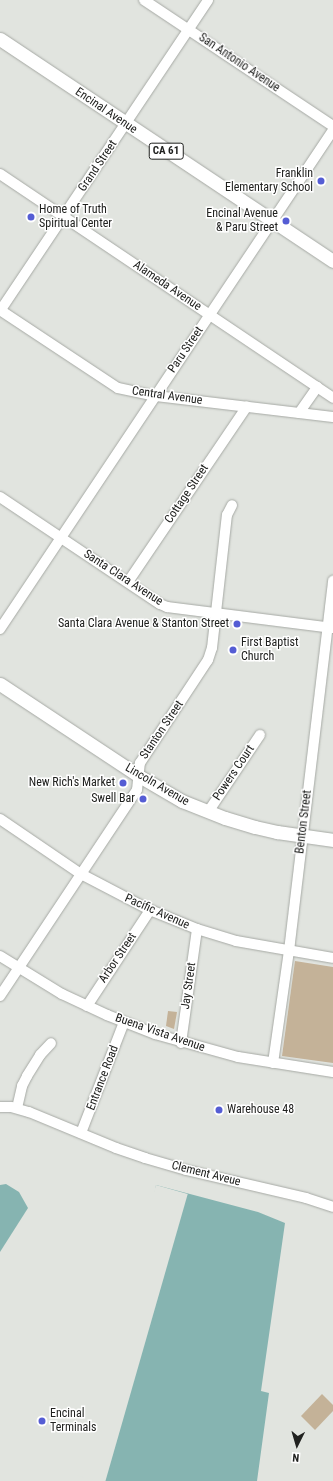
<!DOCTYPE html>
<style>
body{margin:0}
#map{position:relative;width:333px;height:1481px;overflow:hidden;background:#e1e4df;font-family:"Roboto Condensed",sans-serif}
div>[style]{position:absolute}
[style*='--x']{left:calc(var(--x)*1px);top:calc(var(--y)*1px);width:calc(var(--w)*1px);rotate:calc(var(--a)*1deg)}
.green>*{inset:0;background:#c4b298}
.water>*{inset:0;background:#86b4b1}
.pier>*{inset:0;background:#e1e4df;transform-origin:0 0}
.roads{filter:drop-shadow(0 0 1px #a6a9a4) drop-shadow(0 0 1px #a6a9a4)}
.minor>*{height:10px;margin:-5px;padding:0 5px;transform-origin:5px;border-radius:5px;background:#fff}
.major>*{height:13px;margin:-6.5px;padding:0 6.5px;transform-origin:6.5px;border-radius:6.5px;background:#fff}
.dots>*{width:11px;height:11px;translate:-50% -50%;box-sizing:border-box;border:2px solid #fff;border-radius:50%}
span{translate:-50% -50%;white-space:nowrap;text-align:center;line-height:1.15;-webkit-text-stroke:3px #fff;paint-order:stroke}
.shield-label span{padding:1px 3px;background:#fff;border:1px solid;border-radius:3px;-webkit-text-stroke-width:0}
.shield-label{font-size:11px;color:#20211f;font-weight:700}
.street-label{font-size:12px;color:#20211f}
.poi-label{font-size:12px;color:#20211f}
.right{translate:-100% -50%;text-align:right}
.left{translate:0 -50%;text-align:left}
.north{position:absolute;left:277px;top:1425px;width:40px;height:40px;-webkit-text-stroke:3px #fff;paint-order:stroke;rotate:185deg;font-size:11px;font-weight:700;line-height:16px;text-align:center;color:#20211f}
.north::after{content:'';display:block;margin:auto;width:14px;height:18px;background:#20211f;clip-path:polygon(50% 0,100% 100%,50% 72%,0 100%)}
</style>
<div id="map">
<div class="green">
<i style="clip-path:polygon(295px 961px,333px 967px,333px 1063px,282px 1056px)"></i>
<i style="clip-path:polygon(168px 1011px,177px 1012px,174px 1029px,166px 1026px)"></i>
<i style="clip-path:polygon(322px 1394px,333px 1405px,333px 1411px,315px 1430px,301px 1416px)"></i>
</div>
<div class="water">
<i style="clip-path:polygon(6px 1184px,19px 1192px,28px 1208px,0 1252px,0 1185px)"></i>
<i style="clip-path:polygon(156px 1185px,258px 1212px,285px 1223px,261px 1391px,269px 1393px,257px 1481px,99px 1481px)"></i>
</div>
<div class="pier">
<i style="left:156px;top:1185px;width:33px;height:301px;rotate:16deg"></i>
</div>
<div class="roads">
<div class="minor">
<i style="--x:144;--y:0;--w:227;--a:33.7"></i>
<i style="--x:0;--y:174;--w:401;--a:33.9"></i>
<i style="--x:0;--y:310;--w:141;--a:33.5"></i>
<i style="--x:118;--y:388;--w:39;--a:12"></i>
<i style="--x:156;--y:396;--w:178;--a:6.8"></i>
<i style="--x:0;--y:311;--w:374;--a:-56.2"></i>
<i style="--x:299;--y:413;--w:32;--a:-55"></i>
<i style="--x:0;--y:497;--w:192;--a:33.8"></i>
<i style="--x:160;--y:604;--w:8;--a:23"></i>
<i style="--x:167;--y:607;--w:167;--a:7.2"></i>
<i style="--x:128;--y:582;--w:212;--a:-55.9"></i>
<i style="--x:0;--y:629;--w:600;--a:-56.28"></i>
<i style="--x:208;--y:812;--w:93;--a:-56"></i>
<i style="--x:0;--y:819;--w:98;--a:34.2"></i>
<i style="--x:81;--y:874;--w:78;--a:27.6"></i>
<i style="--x:150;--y:910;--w:51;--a:22"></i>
<i style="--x:197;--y:929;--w:41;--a:17.1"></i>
<i style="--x:236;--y:941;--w:98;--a:9.9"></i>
<i style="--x:0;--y:956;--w:73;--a:31.5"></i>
<i style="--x:62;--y:994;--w:50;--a:25"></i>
<i style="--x:107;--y:1015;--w:52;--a:21.6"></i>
<i style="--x:155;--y:1034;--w:86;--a:15.5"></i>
<i style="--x:238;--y:1057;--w:96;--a:9"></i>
<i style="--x:0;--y:996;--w:247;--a:-56.4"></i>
<i style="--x:137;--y:790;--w:27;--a:-84"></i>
<i style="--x:140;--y:763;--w:123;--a:-56.6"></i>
<i style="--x:208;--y:660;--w:13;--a:-72"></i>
<i style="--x:212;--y:648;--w:134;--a:-83.6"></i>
<i style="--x:227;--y:515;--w:11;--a:-63"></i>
<i style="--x:87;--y:1006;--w:115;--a:-56.7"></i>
<i style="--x:181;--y:1043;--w:115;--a:-82"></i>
<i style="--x:273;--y:1063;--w:113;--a:-81.9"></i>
<i style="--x:289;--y:951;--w:373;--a:-83.2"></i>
<i style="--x:0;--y:1107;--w:11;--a:0"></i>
<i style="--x:11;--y:1107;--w:19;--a:16"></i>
<i style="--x:29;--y:1112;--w:94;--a:22.5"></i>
<i style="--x:116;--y:1148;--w:31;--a:19"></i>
<i style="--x:145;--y:1158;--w:43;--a:16.3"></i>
<i style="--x:186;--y:1170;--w:123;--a:13.1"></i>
<i style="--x:306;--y:1198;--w:28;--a:18"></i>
<i style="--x:17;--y:1108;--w:23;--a:-77"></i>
<i style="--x:22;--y:1086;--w:11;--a:-63"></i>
<i style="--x:27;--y:1076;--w:25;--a:-58"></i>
<i style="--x:40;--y:1055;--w:16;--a:-47"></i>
<i style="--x:81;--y:1133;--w:119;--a:-68.8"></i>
</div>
<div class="major">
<i style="--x:0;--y:39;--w:400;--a:33.7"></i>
<i style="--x:0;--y:684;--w:167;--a:33.5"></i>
<i style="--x:139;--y:776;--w:50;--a:30.2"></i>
<i style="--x:182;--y:801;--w:46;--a:21.6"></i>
<i style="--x:225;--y:818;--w:31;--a:17"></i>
<i style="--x:255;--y:827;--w:23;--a:13"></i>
<i style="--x:277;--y:832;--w:57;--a:8.1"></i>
</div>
</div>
<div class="dots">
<i style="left:321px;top:181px;background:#555dd4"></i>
<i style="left:31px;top:217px;background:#555dd4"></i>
<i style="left:286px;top:221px;background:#555dd4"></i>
<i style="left:237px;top:624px;background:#555dd4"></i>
<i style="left:233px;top:650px;background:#555dd4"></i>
<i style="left:123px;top:783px;background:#555dd4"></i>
<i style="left:143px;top:799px;background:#555dd4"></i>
<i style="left:219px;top:1110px;background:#555dd4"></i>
<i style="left:42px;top:1421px;background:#555dd4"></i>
</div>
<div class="shield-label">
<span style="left:166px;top:151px">CA 61</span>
</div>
<div class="street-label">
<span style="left:239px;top:63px;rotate:34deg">San Antonio Avenue</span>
<span style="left:106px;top:111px;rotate:34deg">Encinal Avenue</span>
<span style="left:98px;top:166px;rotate:-56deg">Grand Street</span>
<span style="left:167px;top:286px;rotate:34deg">Alameda Avenue</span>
<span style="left:186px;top:350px;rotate:-56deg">Paru Street</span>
<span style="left:167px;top:396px;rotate:8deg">Central Avenue</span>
<span style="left:187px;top:494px;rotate:-56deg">Cottage Street</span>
<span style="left:123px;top:578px;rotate:33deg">Santa Clara Avenue</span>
<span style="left:162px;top:730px;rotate:-56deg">Stanton Street</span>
<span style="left:234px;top:773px;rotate:-56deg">Powers Court</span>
<span style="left:157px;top:785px;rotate:30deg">Lincoln Avenue</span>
<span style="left:304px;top:822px;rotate:-83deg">Benton Street</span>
<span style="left:157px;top:912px;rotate:24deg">Pacific Avenue</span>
<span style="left:118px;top:958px;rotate:-56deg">Arbor Street</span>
<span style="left:189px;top:986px;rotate:-82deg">Jay Street</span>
<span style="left:160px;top:1033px;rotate:19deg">Buena Vista Avenue</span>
<span style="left:103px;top:1078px;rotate:-69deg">Entrance Road</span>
<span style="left:206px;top:1174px;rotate:14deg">Clement Aveue</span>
</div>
<div class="poi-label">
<span class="right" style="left:313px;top:181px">Franklin<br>Elementary School</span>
<span class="left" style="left:39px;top:217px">Home of Truth<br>Spiritual Center</span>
<span class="right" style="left:278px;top:221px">Encinal Avenue<br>&amp; Paru Street</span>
<span class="right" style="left:229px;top:624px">Santa Clara Avenue &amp; Stanton Street</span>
<span class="left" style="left:241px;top:650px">First Baptist<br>Church</span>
<span class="right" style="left:115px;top:783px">New Rich's Market</span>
<span class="right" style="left:135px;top:799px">Swell Bar</span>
<span class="left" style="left:227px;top:1110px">Warehouse 48</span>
<span class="left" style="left:50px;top:1421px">Encinal<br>Terminals</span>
</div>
<div class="north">N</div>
</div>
